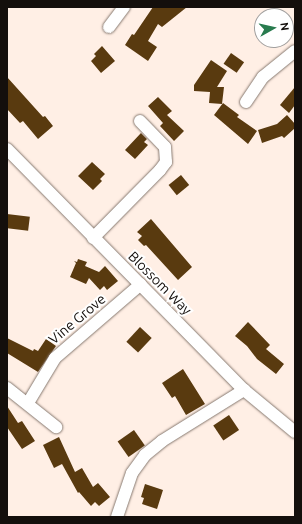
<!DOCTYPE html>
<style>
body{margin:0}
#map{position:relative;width:302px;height:524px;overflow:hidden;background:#ffefe5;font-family:Ubuntu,sans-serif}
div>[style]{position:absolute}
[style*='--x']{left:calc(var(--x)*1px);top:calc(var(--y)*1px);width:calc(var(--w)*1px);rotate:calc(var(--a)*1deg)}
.building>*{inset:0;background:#593a0f;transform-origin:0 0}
.roads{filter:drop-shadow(0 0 1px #877970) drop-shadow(0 0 1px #877970)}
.minor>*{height:12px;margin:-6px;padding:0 6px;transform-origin:6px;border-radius:6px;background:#fff}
span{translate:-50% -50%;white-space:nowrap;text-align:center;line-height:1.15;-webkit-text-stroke:4px #fff;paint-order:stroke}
.street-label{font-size:14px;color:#140f0c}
.frame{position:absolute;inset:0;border:8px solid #140f0c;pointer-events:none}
.north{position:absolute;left:254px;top:8px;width:40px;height:40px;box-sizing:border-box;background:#fff;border:1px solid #a19f9e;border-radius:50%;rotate:82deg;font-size:11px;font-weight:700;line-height:16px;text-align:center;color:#140f0c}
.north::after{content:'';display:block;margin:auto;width:14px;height:18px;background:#287b4e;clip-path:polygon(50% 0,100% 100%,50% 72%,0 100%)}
</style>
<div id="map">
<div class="building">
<i style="clip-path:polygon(153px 7px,187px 7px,162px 27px,158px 24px,148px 41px,157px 47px,148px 61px,125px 45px,132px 34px,134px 35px)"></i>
<i style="clip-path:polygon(102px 46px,115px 61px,101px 73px,91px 61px,96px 56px,94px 54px)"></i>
<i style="left:231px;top:53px;width:16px;height:13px;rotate:35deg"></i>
<i style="clip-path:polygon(211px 60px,227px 71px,217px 87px,224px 87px,222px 104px,209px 103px,210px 92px,194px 91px,194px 85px)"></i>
<i style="clip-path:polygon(7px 77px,43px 117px,45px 116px,53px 126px,38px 139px,23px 121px,20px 123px,7px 109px)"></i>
<i style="clip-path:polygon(295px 87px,295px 105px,289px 113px,280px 105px)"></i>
<i style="clip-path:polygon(158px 97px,172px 111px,167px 115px,184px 131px,174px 141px,160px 126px,163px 123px,148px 106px)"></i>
<i style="clip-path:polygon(223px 103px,239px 115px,237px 117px,257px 131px,248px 144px,214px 115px)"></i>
<i style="clip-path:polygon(287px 115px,295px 124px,295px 128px,284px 138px,282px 136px,262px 143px,258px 130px,277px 124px)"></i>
<i style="clip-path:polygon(141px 133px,147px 139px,144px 142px,148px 145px,135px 159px,125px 150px)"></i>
<i style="clip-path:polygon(92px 162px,105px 174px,100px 179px,102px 181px,93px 190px,78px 176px)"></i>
<i style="left:181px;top:175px;width:13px;height:16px;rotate:51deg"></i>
<i style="left:7px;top:214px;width:23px;height:14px;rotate:7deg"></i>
<i style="clip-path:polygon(151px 219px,192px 267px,178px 280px,146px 245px,144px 246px,138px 240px,142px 236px,137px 232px)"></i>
<i style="clip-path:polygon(78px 259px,87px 262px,85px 266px,99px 272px,105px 266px,118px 281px,107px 290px,104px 286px,100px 290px,89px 278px,86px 284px,70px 277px,76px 263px,74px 261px,77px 262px)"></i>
<i style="clip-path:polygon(248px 322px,270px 345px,266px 349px,284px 364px,276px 374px,257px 359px,247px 346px,235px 336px)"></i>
<i style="left:140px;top:327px;width:16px;height:20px;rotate:43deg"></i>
<i style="clip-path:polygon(7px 338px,33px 351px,34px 349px,38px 351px,46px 339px,56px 346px,38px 372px,7px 353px)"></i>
<i style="clip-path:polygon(183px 369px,205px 404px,186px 415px,175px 396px,172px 398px,162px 383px)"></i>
<i style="clip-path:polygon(7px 406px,18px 423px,22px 421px,35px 441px,22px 449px,7px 427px)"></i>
<i style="left:229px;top:415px;width:18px;height:19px;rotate:56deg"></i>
<i style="left:134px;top:430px;width:19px;height:20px;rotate:55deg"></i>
<i style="clip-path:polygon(59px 437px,75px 472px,82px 468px,93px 487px,98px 483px,110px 497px,99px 506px,95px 502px,91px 506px,79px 492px,78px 493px,62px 464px,54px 468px,43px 445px)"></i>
<i style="clip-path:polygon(145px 484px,163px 490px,157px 509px,142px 504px,144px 498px,141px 497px)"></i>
</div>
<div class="roads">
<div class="minor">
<i style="--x:109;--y:27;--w:25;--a:-53"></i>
<i style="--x:246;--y:102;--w:30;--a:-56"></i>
<i style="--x:263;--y:77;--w:41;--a:-39.1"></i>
<i style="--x:7;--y:149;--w:338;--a:45.5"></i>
<i style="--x:244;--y:390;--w:66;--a:39.5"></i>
<i style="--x:93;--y:238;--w:95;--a:-45.4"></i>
<i style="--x:160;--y:170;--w:10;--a:-53"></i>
<i style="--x:166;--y:162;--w:15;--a:-94"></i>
<i style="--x:165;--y:147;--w:36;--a:-134"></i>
<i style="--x:7;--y:388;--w:63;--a:38.5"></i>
<i style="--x:28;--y:403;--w:52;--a:-59"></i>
<i style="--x:55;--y:358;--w:113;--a:-40.7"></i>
<i style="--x:117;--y:517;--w:46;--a:-71.2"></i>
<i style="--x:132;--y:473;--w:22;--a:-54"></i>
<i style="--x:145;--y:455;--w:22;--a:-39"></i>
<i style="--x:162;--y:441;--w:97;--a:-31.9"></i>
</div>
</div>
<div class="street-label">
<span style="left:160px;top:283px;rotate:45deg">Blossom Way</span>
<span style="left:77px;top:319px;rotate:-40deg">Vine Grove</span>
</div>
<div class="frame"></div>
<div class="north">N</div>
</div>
